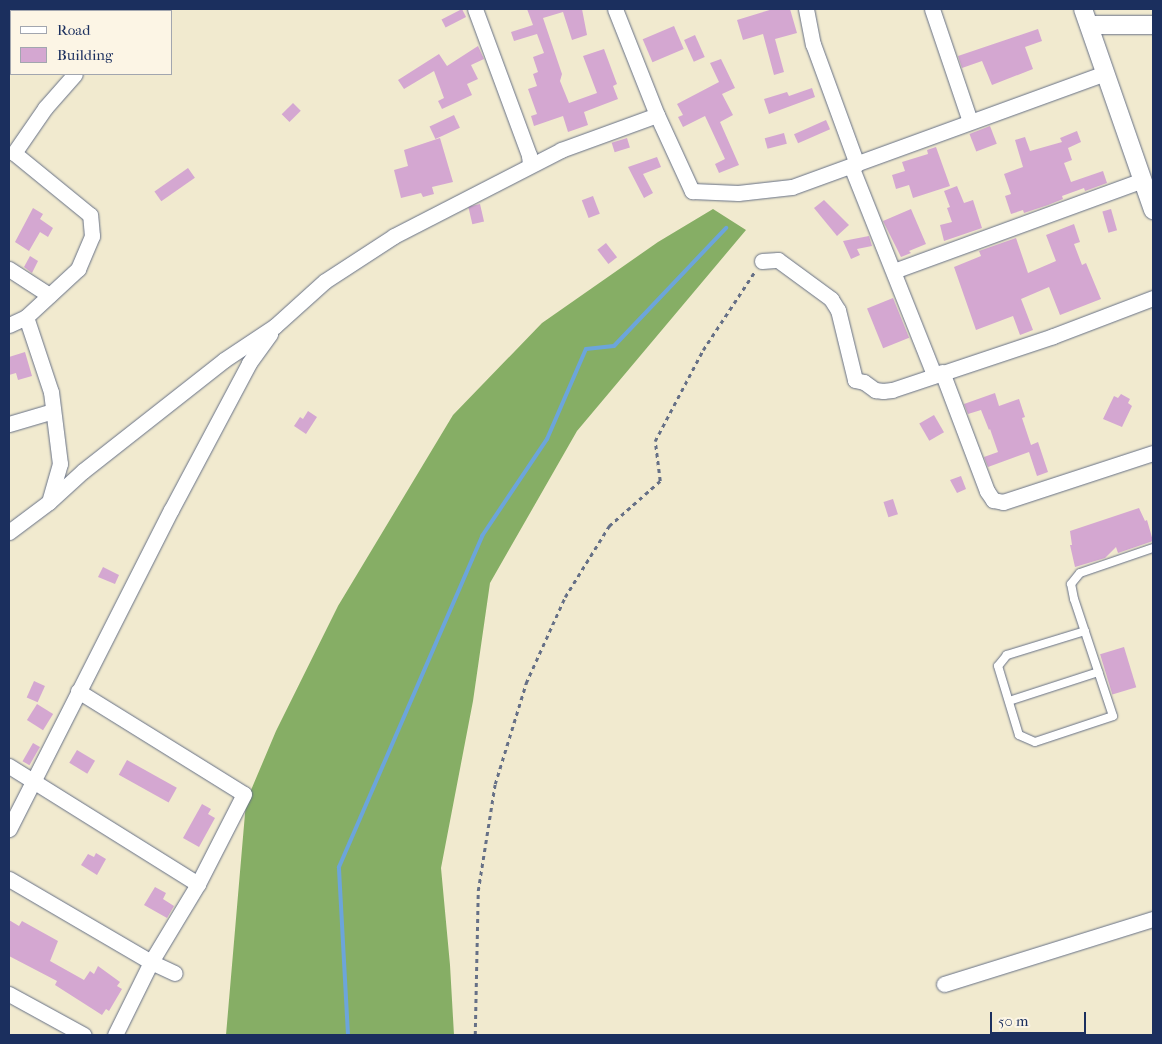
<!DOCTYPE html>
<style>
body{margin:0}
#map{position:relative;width:1162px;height:1044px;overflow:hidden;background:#f1eacf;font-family:"IM FELL French Canon",serif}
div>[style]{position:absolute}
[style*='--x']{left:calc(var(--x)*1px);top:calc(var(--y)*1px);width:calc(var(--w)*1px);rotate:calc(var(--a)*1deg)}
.forest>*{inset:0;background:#86ae65}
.stream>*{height:4px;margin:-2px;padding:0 2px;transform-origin:2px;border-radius:2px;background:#6ca5db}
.building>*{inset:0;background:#d4a7d1;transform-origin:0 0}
.path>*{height:2.5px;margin-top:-1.25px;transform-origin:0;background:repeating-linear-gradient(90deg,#667086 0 4px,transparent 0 8px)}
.roads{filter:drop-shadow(0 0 1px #667086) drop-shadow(0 0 1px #667086)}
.service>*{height:8px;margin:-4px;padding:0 4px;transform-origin:4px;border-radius:4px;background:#fff}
.minor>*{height:15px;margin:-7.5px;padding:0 7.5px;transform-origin:7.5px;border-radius:7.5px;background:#fff}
.tertiary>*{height:18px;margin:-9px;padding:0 9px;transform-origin:9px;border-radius:9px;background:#fff}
span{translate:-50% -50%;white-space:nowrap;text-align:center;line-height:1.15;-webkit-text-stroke:5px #fcf5e5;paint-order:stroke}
.frame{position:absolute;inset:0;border:10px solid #1b2f5e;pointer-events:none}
.legend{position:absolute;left:10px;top:10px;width:162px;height:65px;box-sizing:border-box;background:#fcf5e5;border:1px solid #a2a6af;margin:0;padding:6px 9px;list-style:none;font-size:15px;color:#1b2f5e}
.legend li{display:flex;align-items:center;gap:10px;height:25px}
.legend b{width:25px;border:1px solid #a2a6af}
.scale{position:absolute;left:990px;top:1012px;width:96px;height:22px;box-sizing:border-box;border:2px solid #1b2f5e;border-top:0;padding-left:6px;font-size:15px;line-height:18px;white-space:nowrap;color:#1b2f5e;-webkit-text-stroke:4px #fcf5e5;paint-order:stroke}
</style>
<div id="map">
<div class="forest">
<i style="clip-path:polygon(713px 209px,746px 230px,577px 431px,490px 583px,473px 701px,441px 868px,450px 965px,454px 1035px,226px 1035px,246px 802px,276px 731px,338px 606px,453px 415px,542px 323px,658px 242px)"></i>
</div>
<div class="stream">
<i style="--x:348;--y:1035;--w:168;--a:-93.1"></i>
<i style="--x:339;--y:867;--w:361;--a:-66.6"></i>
<i style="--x:482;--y:536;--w:117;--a:-56.2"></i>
<i style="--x:547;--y:439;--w:98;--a:-66.6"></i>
<i style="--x:586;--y:349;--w:28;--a:-6"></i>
<i style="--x:614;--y:346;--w:163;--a:-46.5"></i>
</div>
<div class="building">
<i style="left:462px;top:9px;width:9px;height:23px;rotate:63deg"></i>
<i style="clip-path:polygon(527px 9px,582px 9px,587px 35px,572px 40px,563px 12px,543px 18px,562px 74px,560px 81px,569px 103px,597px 93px,583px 56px,604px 49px,617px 84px,613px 86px,618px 99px,584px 112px,588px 125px,568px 132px,563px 116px,534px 126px,531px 116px,537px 114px,528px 89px,537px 86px,533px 74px,538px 72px,533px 57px,544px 53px,537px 34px,514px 41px,511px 32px,533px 25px)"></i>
<i style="clip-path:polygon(773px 9px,790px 9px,797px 33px,775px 39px,784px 72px,774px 75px,763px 34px,743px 40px,737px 20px)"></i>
<i style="left:674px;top:26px;width:25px;height:34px;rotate:67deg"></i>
<i style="clip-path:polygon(1038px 29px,1042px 41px,1025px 47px,1033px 69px,992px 85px,982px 61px,962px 68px,958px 56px)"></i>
<i style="left:695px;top:35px;width:24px;height:12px;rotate:66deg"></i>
<i style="clip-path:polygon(478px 46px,484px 59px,471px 65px,478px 79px,467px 84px,472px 95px,442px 109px,438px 101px,444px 98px,434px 71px,404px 89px,398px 80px,439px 54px,447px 66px)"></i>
<i style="clip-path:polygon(721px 59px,735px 88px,722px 94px,733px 115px,720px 122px,739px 165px,719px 173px,715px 164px,725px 159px,705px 116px,683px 127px,678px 117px,683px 115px,677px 104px,719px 82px,710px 63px)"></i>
<i style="clip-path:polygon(812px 88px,815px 97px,769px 114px,764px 99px,787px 92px,789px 96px)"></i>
<i style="left:293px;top:103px;width:11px;height:16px;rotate:45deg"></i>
<i style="left:454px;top:115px;width:14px;height:27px;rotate:65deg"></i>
<i style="left:826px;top:120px;width:10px;height:35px;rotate:66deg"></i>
<i style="left:990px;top:126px;width:19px;height:22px;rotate:69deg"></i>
<i style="clip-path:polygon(1077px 131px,1081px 142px,1068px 148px,1072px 160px,1064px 163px,1071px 182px,1103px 171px,1107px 183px,1085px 191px,1084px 188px,1062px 196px,1063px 199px,1048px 205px,1024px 213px,1023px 210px,1011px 214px,1005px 196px,1011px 194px,1004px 174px,1023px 167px,1015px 140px,1025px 137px,1030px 151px,1062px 142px,1060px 138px)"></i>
<i style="left:784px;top:133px;width:11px;height:20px;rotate:75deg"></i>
<i style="clip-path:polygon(440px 138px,453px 182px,432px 187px,434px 194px,423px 197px,421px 193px,401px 198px,394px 170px,408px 166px,404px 150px)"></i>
<i style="left:627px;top:138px;width:10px;height:16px;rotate:73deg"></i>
<i style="clip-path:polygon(936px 147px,950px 186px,913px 198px,909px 185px,896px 189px,892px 175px,905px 171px,902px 162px,928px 154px,927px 150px)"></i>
<i style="clip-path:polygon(657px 157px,661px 167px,643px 174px,653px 193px,644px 198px,628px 167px)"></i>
<i style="left:188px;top:168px;width:12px;height:41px;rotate:55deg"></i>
<i style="clip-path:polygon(957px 186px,964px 203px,973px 200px,982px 228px,944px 241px,940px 225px,952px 222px,947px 208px,950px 207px,944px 191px)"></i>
<i style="left:593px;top:196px;width:19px;height:12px;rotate:69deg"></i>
<i style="clip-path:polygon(824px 200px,849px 225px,837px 236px,814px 208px)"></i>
<i style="left:480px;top:204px;width:18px;height:12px;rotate:77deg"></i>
<i style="clip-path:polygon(33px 208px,43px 214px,40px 219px,53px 228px,48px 237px,40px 232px,29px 251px,15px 242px)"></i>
<i style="clip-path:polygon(911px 209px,926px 244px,909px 251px,911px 253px,901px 257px,883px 221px)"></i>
<i style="left:1111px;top:209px;width:22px;height:9px;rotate:74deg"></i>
<i style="clip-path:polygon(1074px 224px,1080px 242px,1074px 244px,1082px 265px,1086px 263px,1101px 299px,1060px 315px,1049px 287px,1021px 299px,1033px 330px,1020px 335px,1013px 316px,976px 330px,954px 267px,981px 256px,979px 251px,1016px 238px,1028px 273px,1056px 261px,1046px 235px)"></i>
<i style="clip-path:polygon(869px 236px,872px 246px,857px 249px,860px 255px,851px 259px,843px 241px)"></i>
<i style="left:606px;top:243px;width:18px;height:11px;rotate:52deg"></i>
<i style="clip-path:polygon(30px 256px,38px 261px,32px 273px,24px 267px)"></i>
<i style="left:893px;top:298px;width:43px;height:28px;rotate:68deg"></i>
<i style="clip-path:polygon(25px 352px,32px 376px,18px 380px,16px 373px,9px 375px,9px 357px)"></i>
<i style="clip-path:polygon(995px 393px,999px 406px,1019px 399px,1025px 417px,1022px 418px,1031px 445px,1038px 442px,1048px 472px,1037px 476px,1029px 452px,988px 467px,984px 457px,998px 452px,990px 429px,989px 430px,981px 410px,968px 414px,964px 404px)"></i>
<i style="clip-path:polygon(1121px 394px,1130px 399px,1128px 403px,1132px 406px,1122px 427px,1103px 419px,1114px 396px,1118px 398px)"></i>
<i style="clip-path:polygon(308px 411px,317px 417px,306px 434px,294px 426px,300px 417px,303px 419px)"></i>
<i style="left:934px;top:415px;width:20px;height:17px;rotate:60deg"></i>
<i style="clip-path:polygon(961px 476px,966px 489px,957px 493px,950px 480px)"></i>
<i style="left:893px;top:499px;width:16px;height:10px;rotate:72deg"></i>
<i style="clip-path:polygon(1139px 508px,1145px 521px,1147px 520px,1153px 541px,1118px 553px,1116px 547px,1105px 558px,1075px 567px,1070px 545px,1072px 545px,1070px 531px)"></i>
<i style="clip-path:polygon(103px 567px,119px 575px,115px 584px,98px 577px)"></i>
<i style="left:1124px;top:647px;width:42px;height:25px;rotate:73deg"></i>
<i style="left:34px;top:681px;width:12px;height:18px;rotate:24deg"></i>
<i style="left:37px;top:704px;width:19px;height:19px;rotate:32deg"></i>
<i style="left:33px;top:743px;width:8px;height:21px;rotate:30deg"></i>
<i style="left:77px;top:750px;width:21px;height:15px;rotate:31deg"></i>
<i style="left:127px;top:760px;width:57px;height:17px;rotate:29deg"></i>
<i style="clip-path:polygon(202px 804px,211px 809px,208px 814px,215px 818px,199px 847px,183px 838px)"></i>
<i style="clip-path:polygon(96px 853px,106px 859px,97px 875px,81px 865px,88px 854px,94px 857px)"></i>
<i style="clip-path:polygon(155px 887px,166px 893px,163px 899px,174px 906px,167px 918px,144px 905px)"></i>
<i style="clip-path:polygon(9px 920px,19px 926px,22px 921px,58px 941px,50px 961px,84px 980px,90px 971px,94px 974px,98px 966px,120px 982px,117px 986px,122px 989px,109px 1011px,106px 1009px,102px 1015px,55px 985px,57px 981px,9px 956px)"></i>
</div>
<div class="path">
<i style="--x:475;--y:1035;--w:144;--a:-88.8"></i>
<i style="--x:478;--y:891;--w:108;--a:-81"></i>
<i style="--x:495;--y:784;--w:106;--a:-72.9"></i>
<i style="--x:526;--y:683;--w:94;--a:-65.6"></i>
<i style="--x:565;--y:597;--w:84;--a:-58.2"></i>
<i style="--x:609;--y:526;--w:68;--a:-41.4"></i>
<i style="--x:660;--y:481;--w:40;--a:-97.1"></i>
<i style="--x:655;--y:441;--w:103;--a:-62.2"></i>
<i style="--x:703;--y:350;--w:95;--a:-56.6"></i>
</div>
<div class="roads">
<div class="service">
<i style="--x:1085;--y:631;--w:82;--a:162.9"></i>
<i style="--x:1007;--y:655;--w:14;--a:129"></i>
<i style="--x:998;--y:666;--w:72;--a:73.1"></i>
<i style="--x:1019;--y:735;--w:17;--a:24"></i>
<i style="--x:1035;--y:742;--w:82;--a:-18.4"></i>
<i style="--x:1113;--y:716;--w:123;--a:-108.4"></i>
<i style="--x:1074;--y:599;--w:15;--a:-101"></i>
<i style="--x:1071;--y:584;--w:14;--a:-51"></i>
<i style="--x:1080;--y:573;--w:77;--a:-18.9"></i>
<i style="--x:1009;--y:701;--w:94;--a:-18"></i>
</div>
<div class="minor">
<i style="--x:475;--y:9;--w:156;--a:69.7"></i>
<i style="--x:529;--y:155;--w:9;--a:84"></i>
<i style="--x:615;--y:9;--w:114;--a:68.4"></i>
<i style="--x:657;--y:115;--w:84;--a:65.3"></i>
<i style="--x:692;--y:191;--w:46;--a:2.5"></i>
<i style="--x:738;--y:193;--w:54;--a:-6.3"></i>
<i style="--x:792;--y:187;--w:333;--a:-20"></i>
<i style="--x:806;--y:9;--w:36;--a:79"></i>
<i style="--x:813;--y:44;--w:128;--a:69.9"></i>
<i style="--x:932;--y:9;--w:118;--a:71.3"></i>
<i style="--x:125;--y:11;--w:3;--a:-45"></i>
<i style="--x:851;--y:166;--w:225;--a:68.3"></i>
<i style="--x:762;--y:261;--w:16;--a:-4"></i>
<i style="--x:778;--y:260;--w:66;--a:36.3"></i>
<i style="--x:831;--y:299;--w:13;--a:58"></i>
<i style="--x:838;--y:310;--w:72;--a:76.3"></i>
<i style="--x:855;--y:380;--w:9;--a:13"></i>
<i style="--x:864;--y:382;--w:14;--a:36"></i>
<i style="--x:875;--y:390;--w:8;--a:7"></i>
<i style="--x:883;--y:391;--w:9;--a:-6"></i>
<i style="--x:892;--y:390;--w:170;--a:-18.5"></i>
<i style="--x:1053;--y:336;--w:107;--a:-20.8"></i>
<i style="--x:9;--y:269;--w:48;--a:33"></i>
<i style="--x:894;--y:271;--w:265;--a:-20.1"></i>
<i style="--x:9;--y:325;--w:19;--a:-25"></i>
<i style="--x:942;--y:372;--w:127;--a:69.3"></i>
<i style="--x:987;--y:491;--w:11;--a:56"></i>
<i style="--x:993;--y:500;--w:10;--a:11"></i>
<i style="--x:1003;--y:502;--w:158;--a:-18.1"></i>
<i style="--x:9;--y:424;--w:46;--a:-16.5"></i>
<i style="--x:49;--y:502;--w:46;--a:-42.4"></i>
<i style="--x:83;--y:471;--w:179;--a:-38.2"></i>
<i style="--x:224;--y:360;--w:61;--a:-33.7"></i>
<i style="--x:275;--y:326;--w:67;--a:-42"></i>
<i style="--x:325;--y:281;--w:82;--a:-33.1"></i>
<i style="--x:394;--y:236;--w:188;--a:-27.2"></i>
<i style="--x:561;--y:150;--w:102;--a:-20"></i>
<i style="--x:9;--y:532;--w:50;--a:-36.9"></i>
<i style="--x:49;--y:502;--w:40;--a:-74"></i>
<i style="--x:60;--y:464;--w:73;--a:-97.1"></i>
<i style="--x:51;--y:392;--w:79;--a:-108.4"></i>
<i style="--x:26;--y:317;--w:71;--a:-42.7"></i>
<i style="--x:78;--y:269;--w:36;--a:-67"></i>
<i style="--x:92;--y:236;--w:21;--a:-95"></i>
<i style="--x:90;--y:215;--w:98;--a:-140.8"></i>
<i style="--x:14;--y:153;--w:55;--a:-55.4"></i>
<i style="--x:45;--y:108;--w:45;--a:-48.6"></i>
<i style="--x:78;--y:691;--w:195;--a:31.8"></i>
<i style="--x:244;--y:794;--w:101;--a:117.1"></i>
<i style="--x:198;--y:884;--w:91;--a:121.1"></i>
<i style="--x:151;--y:962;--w:81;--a:116.3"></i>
<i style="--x:9;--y:766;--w:223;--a:32"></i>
<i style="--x:9;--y:829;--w:358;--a:-63.1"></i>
<i style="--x:171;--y:510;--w:166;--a:-62"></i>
<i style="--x:249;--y:363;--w:36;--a:-54"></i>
<i style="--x:9;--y:879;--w:164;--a:30.3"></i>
<i style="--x:151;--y:962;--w:26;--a:25"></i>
<i style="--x:944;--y:984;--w:219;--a:-17.3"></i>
<i style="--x:9;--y:994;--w:85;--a:28.7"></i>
</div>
<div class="tertiary">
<i style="--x:1083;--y:9;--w:213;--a:70.8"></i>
<i style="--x:1089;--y:25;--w:64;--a:0"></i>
</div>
</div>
<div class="frame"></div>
<ul class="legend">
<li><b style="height:6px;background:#fff"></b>Road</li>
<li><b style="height:14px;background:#d4a7d1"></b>Building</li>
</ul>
<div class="scale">50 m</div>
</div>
